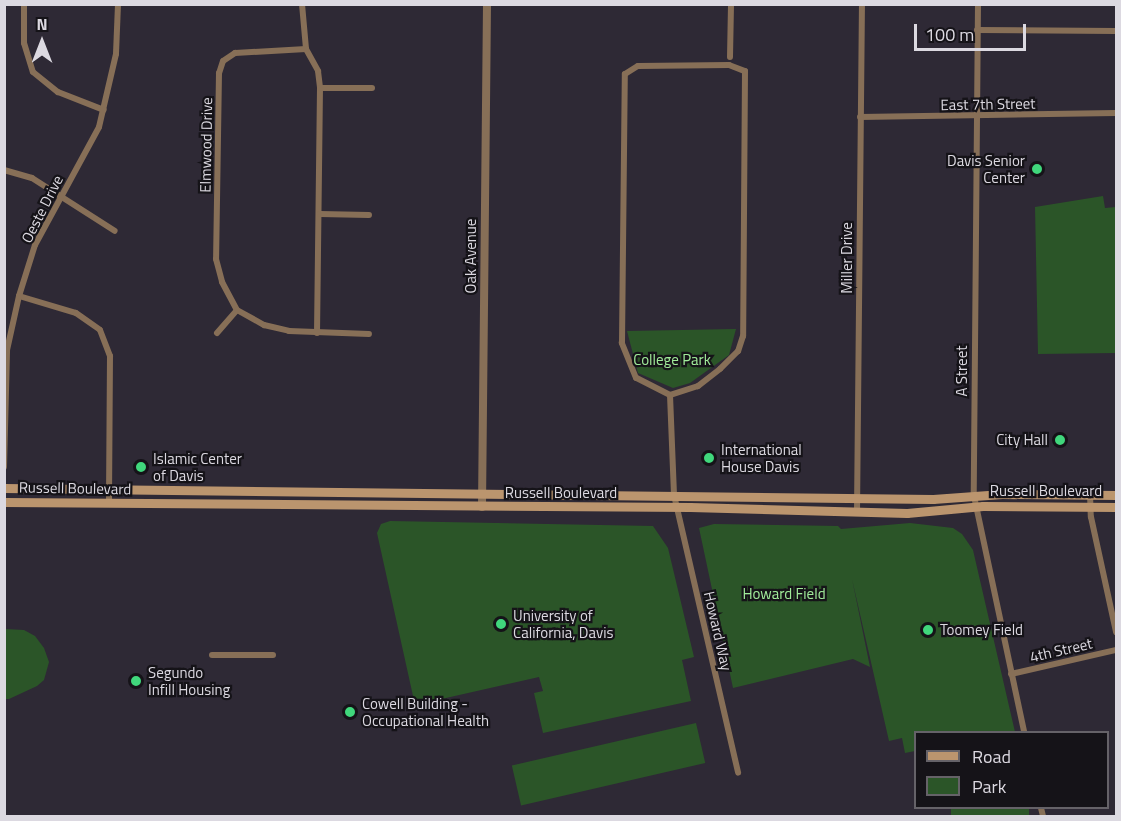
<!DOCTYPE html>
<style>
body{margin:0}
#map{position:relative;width:1121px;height:821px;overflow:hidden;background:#2e2935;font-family:"Titillium Web",sans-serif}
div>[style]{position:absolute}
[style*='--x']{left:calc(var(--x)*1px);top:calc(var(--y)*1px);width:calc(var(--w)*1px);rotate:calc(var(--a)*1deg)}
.green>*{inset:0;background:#2b5528;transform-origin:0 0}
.minor>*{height:6px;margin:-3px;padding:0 3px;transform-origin:3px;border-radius:3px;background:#876f57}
.tertiary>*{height:8px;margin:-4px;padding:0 4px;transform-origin:4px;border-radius:4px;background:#876f57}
.secondary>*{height:9px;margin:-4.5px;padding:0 4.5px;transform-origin:4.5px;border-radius:4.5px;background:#bb956e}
.dots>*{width:16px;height:16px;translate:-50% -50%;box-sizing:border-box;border:3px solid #151318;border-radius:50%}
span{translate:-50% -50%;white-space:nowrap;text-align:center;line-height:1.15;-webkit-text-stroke:4.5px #151318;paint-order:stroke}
.street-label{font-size:15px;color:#dcd9e1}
.poi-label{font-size:15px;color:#dcd9e1}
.right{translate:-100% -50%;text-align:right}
.left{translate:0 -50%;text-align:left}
.park-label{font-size:15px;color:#a1ec9a}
.frame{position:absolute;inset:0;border:6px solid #dcd9e1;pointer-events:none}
.legend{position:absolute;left:914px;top:731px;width:195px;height:78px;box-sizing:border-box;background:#151318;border:2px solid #656268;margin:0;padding:8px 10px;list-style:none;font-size:18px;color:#dcd9e1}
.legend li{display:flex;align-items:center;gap:12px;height:30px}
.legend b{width:30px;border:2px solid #656268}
.north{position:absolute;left:12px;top:12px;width:60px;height:60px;-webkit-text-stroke:4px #151318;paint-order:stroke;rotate:0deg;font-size:16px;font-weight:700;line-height:24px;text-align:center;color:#dcd9e1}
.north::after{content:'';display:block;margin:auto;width:21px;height:27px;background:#dcd9e1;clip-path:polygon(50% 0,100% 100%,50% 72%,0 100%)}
.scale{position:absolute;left:914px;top:24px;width:112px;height:27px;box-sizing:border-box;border:3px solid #dcd9e1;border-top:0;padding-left:8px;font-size:18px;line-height:21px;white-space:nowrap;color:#dcd9e1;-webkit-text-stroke:4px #151318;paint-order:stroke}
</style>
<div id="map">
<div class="green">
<i style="clip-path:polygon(1103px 196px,1105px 208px,1116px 207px,1116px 353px,1038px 354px,1035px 207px)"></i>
<i style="clip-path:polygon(736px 329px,729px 355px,690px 383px,673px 388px,638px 373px,627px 331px)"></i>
<i style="clip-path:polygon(390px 521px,653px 526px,668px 548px,694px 657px,682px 660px,691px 701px,543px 733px,534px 693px,543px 691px,539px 677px,415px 705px,377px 533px,381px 524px)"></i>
<i style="clip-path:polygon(910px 523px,953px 528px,962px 534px,973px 550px,1015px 732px,916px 732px,915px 751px,905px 753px,902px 738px,889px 741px,852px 579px,870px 667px,853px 659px,733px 688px,699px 528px,714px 524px,838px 526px,841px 529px)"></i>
<i style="clip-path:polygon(5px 629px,24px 630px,35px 636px,44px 648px,49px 662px,44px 680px,37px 686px,9px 699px,5px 699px)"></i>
<i style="left:696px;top:723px;width:41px;height:189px;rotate:77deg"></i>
<i style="left:951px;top:808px;width:78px;height:8px"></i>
</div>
<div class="minor">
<i style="--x:24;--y:4;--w:39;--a:90"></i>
<i style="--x:24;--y:43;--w:30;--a:73"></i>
<i style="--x:33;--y:72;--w:32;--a:39"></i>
<i style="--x:58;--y:92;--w:49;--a:21.4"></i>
<i style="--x:302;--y:4;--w:45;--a:84.9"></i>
<i style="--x:306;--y:49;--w:25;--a:61"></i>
<i style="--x:318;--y:71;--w:17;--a:83"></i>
<i style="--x:320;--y:88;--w:245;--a:90.7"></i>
<i style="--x:978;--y:4;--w:492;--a:90.5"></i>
<i style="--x:974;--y:496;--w:241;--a:78"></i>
<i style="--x:977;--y:30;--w:139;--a:0.4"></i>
<i style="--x:306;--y:49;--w:71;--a:176.8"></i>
<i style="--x:235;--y:53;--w:14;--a:146"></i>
<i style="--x:223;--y:61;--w:13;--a:108"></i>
<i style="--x:219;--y:73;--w:186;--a:90.9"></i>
<i style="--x:216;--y:259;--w:24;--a:75"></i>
<i style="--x:222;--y:282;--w:32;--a:62"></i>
<i style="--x:237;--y:310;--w:31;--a:29"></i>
<i style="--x:264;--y:325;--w:26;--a:13"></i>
<i style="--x:289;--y:331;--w:80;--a:2.1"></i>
<i style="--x:730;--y:57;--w:53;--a:-88.9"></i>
<i style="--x:320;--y:88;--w:52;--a:0"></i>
<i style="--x:860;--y:117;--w:256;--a:-0.9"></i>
<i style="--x:4;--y:170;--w:29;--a:16"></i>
<i style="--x:32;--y:178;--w:98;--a:32.6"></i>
<i style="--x:320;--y:214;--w:49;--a:1.2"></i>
<i style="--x:19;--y:296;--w:59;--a:16.6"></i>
<i style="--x:76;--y:313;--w:29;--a:35"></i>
<i style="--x:100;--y:330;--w:28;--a:69"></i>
<i style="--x:110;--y:356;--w:147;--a:90.4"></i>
<i style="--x:217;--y:333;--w:30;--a:-49"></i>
<i style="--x:670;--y:395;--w:38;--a:-153"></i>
<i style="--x:636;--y:378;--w:38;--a:-112"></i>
<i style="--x:622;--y:343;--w:269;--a:-89.4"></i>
<i style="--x:625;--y:74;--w:15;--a:-32"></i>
<i style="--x:638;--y:66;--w:91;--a:-0.6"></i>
<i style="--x:729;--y:65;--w:17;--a:21"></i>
<i style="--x:745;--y:71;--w:265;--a:90.4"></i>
<i style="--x:743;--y:336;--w:16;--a:108"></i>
<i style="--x:738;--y:351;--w:25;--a:135"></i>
<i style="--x:720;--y:369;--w:28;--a:142"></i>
<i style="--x:698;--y:386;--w:29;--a:162"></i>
<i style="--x:670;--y:395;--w:100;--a:87.7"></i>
<i style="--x:674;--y:495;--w:285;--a:77"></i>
<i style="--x:4;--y:467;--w:117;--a:-88.5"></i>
<i style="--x:7;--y:350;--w:55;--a:-77.5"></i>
<i style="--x:19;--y:296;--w:53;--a:-72.6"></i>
<i style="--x:35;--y:245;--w:134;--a:-61.5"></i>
<i style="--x:99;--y:127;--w:75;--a:-76.9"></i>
<i style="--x:116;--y:54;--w:50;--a:-87.7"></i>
<i style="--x:1090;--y:494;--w:23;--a:88"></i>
<i style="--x:1091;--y:517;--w:118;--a:77.7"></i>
<i style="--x:857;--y:512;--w:508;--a:-89.44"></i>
<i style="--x:212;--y:655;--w:61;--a:0"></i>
<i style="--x:1011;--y:674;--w:108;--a:-12.9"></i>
<i style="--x:1041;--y:808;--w:8;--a:76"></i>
</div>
<div class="tertiary">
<i style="--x:482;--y:507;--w:503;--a:-89.43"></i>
</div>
<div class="secondary">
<i style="--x:4;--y:488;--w:929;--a:0.68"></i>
<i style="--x:933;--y:499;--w:69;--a:-4.1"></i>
<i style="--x:1002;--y:494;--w:114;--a:0.5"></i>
<i style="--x:4;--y:502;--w:686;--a:0.42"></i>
<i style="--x:690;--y:507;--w:217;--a:1.6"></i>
<i style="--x:907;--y:513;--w:76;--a:-5.3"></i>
<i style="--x:983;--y:506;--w:133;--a:0.4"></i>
</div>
<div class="dots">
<i style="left:1037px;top:169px;background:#40d77c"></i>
<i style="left:1060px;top:440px;background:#40d77c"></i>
<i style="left:709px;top:458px;background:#40d77c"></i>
<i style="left:141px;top:467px;background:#40d77c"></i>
<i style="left:501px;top:624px;background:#40d77c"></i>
<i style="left:928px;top:630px;background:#40d77c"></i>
<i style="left:136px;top:681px;background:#40d77c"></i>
<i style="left:350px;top:712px;background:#40d77c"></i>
</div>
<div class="street-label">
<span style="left:988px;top:104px;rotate:-1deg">East 7th Street</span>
<span style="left:206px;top:145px;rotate:-89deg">Elmwood Drive</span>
<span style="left:42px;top:209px;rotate:-63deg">Oeste Drive</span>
<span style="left:471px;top:256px;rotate:-90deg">Oak Avenue</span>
<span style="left:847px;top:258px;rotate:-90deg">Miller Drive</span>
<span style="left:962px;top:371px;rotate:-90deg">A Street</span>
<span style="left:75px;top:488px;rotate:1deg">Russell Boulevard</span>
<span style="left:1046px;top:491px">Russell Boulevard</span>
<span style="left:561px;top:493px">Russell Boulevard</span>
<span style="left:718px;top:631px;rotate:77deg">Howard Way</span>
<span style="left:1061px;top:650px;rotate:-13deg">4th Street</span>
</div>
<div class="poi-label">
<span class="right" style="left:1025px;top:169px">Davis Senior<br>Center</span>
<span class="right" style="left:1048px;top:440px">City Hall</span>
<span class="left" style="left:721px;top:458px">International<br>House Davis</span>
<span class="left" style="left:153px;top:467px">Islamic Center<br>of Davis</span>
<span class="left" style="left:513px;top:624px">University of<br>California, Davis</span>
<span class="left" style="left:940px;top:630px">Toomey Field</span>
<span class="left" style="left:148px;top:681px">Segundo<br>Infill Housing</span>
<span class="left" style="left:362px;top:712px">Cowell Building -<br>Occupational Health</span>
</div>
<div class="park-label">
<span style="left:672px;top:360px">College Park</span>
<span style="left:784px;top:594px">Howard Field</span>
</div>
<div class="frame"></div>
<ul class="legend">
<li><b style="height:8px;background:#bb956e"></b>Road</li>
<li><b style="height:16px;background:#2b5528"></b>Park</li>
</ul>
<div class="north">N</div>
<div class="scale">100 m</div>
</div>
